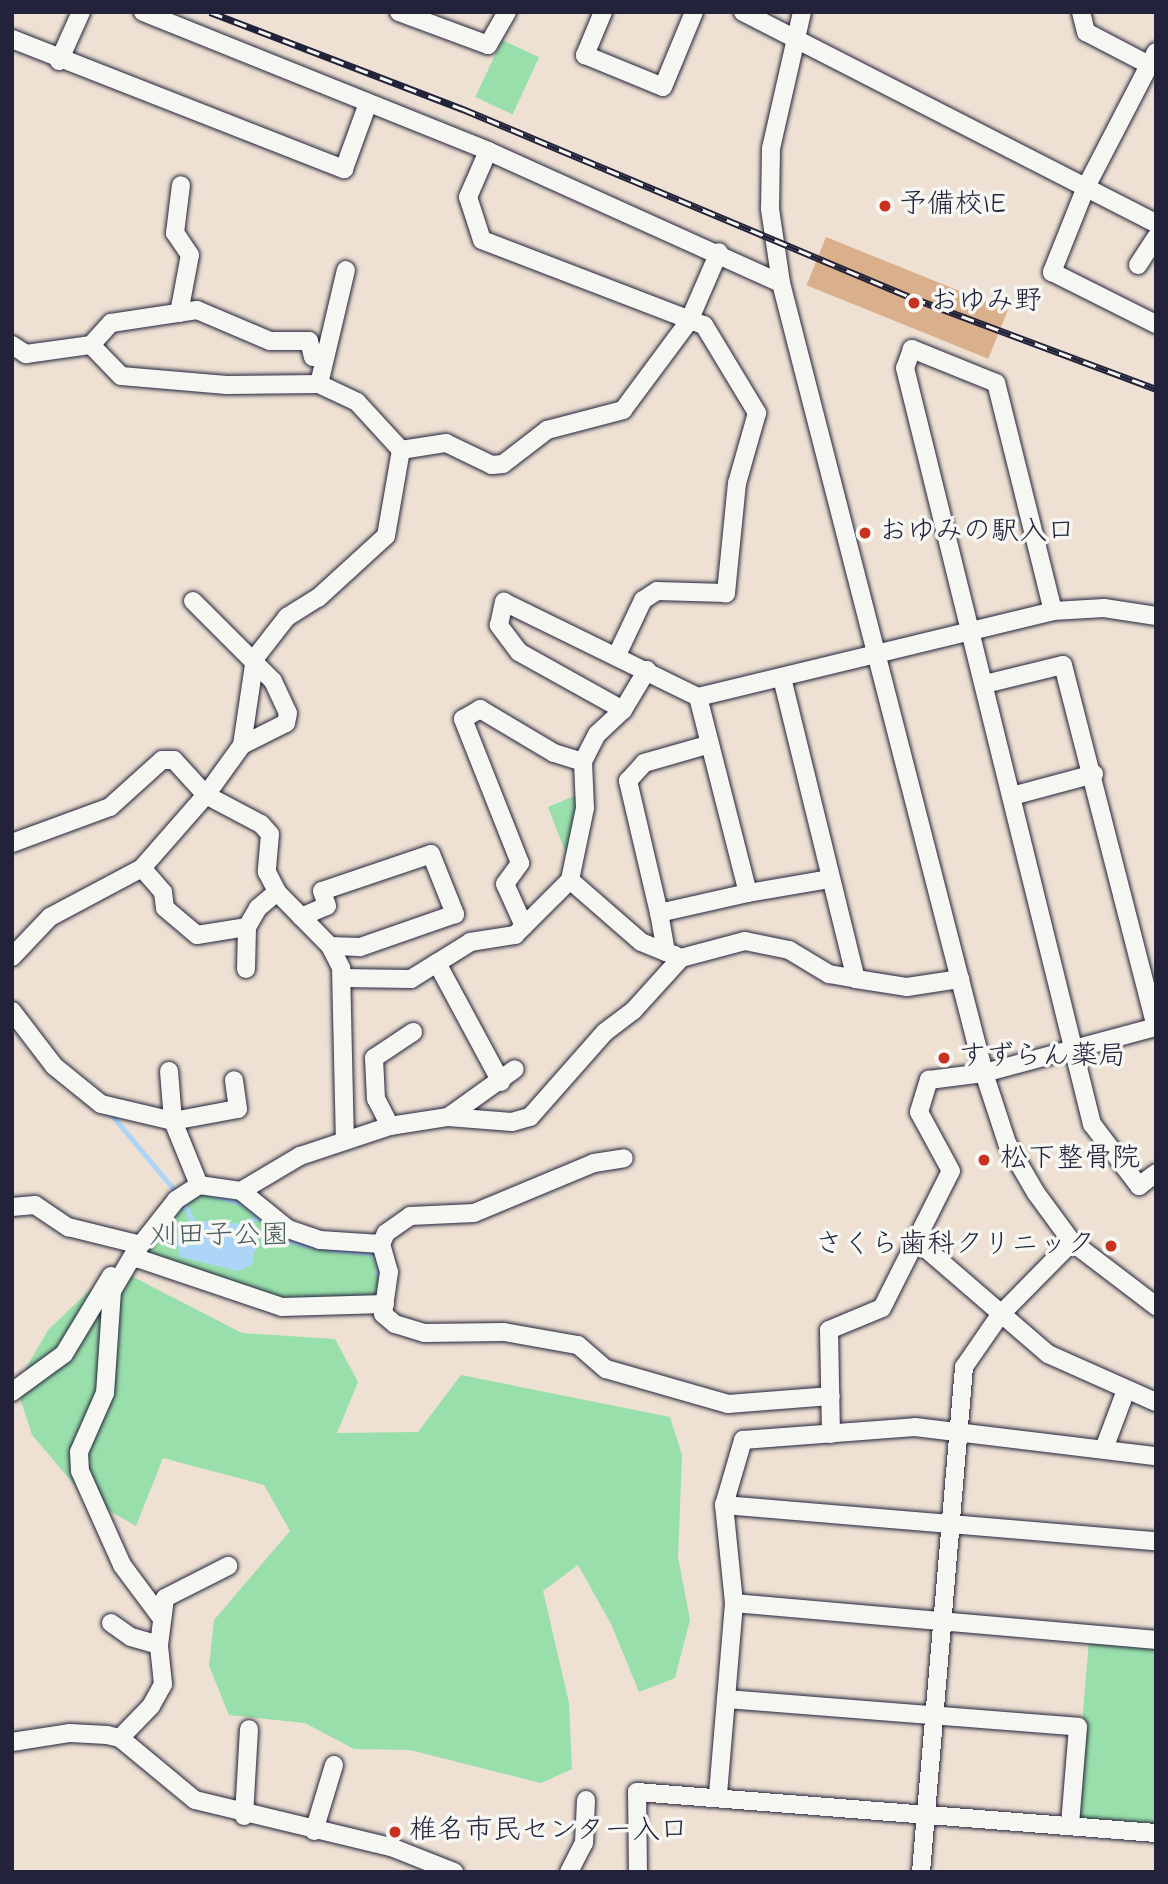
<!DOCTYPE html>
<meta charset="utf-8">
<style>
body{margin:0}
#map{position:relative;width:1168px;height:1884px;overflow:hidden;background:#eee1d3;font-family:"Indie Flower","Klee One",sans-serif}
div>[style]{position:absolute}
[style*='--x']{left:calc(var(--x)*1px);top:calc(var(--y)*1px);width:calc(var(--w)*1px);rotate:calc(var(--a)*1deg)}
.green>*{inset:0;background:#99dfab;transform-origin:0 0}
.water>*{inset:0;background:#add5f7}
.stream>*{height:4.5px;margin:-2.25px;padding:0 2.25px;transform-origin:2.25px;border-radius:2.25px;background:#add5f7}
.building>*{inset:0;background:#daaf8b;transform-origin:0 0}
.roads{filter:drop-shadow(0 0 2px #22223b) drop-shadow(0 0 2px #22223b)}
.minor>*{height:18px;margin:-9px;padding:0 9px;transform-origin:9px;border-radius:9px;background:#f6f6f2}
.rail>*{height:7px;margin-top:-3.5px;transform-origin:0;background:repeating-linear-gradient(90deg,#f6f6f2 0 13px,#22223b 0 26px);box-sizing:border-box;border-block:2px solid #22223b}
.dots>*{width:19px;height:19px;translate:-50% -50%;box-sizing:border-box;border:4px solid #f6f6f2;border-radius:50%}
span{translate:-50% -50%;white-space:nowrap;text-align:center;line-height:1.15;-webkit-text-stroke:7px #f6f6f2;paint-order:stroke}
.poi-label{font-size:28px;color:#22223b}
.left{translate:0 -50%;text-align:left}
.right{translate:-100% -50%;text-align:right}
.park-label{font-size:28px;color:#465b5d}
.frame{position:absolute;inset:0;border:14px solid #22223b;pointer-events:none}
</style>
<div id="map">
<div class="green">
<i style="left:502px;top:40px;width:41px;height:63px;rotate:25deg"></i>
<i style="clip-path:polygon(579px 794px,569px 861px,548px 807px)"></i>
<i style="clip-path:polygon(207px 1189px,246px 1201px,270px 1224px,378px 1250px,383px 1264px,379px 1300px,283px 1303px,143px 1256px,184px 1198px)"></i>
<i style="clip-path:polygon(114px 1267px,242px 1333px,335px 1339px,358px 1382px,337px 1433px,418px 1432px,461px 1375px,670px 1417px,682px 1455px,678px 1557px,690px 1620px,675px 1678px,639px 1692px,611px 1624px,578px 1565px,543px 1591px,569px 1703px,572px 1769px,541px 1783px,410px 1750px,354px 1749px,305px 1723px,229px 1715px,209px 1666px,214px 1620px,290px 1531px,264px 1485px,163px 1458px,136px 1526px,85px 1497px,32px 1435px,16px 1386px,48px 1330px)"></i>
<i style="clip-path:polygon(1089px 1639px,1156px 1643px,1156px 1826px,1074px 1821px)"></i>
</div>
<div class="water">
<i style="clip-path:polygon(189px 1220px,246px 1224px,255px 1249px,252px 1265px,238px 1271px,180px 1257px,176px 1238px)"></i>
</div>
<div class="stream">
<i style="--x:111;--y:1114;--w:106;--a:50"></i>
<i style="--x:214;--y:1195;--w:31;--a:17"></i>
<i style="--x:244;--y:1204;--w:60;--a:38.2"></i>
<i style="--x:291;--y:1241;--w:29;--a:14"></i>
<i style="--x:184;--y:1202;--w:20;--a:66"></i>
<i style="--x:242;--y:1223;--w:16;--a:-18"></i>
<i style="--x:332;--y:1249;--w:38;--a:6"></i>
<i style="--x:370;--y:1253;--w:10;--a:37"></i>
<i style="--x:378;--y:1259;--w:14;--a:90"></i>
</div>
<div class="building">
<i style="left:826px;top:237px;width:196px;height:52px;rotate:22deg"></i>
</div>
<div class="roads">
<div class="minor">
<i style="--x:143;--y:12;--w:372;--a:21.9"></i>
<i style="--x:488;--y:151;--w:321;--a:24.3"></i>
<i style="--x:399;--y:12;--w:95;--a:20.3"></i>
<i style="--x:488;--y:45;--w:38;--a:-60"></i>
<i style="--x:603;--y:12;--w:47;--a:112.7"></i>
<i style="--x:585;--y:55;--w:84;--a:22.3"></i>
<i style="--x:663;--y:87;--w:81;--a:-67.5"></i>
<i style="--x:743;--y:12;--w:464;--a:27.1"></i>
<i style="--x:802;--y:12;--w:139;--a:102.8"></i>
<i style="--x:771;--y:148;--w:61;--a:90.9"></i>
<i style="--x:770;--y:209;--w:75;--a:81.5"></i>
<i style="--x:781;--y:283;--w:816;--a:75.59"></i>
<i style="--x:984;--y:1073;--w:74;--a:71.8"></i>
<i style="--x:1007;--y:1143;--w:58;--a:59.9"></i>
<i style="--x:1036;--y:1193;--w:61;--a:53.7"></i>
<i style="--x:1072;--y:1242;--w:106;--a:37.3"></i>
<i style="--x:1081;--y:12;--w:21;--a:76"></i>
<i style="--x:1086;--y:32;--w:71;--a:27.6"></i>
<i style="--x:12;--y:39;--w:357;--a:21.4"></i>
<i style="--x:344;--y:169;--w:70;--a:-70"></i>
<i style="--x:1156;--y:52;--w:152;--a:117.4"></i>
<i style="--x:1086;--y:187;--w:92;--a:111.8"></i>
<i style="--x:1052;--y:272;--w:116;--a:26.6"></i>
<i style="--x:59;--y:61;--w:54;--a:-65.8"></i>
<i style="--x:488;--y:151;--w:50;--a:113.5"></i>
<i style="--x:468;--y:197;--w:45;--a:72"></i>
<i style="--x:482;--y:240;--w:238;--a:21"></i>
<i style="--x:704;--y:325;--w:103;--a:58.9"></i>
<i style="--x:757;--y:413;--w:73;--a:105.9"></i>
<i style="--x:737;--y:483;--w:111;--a:95.7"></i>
<i style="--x:726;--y:593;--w:69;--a:-178.3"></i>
<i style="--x:657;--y:591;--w:17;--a:147"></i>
<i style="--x:643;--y:600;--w:61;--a:115.3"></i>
<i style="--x:1138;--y:265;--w:33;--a:-57"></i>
<i style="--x:179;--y:313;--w:59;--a:-79.3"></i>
<i style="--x:190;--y:255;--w:27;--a:-124"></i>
<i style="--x:175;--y:233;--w:48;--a:-82.9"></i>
<i style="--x:12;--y:345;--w:17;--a:33"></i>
<i style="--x:26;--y:354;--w:66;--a:-7.9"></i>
<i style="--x:91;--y:345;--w:43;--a:45.9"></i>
<i style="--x:121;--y:376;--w:106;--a:4.9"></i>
<i style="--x:227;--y:385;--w:92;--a:-0.6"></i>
<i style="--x:319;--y:384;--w:42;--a:25.3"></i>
<i style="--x:357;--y:402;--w:65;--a:47.5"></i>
<i style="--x:91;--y:345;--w:30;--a:-48"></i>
<i style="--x:111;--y:323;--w:87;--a:-8.6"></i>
<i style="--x:197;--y:310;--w:79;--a:23"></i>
<i style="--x:270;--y:341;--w:39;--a:0"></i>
<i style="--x:309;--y:341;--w:16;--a:76"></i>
<i style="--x:313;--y:357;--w:10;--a:-11"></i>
<i style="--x:319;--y:384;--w:117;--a:-76.7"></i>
<i style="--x:193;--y:601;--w:113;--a:45"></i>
<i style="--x:273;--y:681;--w:35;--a:65"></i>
<i style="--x:288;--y:713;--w:10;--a:101"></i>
<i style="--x:286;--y:723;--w:49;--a:153.4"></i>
<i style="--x:1053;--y:611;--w:235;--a:-104"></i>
<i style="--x:996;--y:383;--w:91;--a:-158"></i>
<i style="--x:912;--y:349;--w:20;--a:110"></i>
<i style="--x:905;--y:368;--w:779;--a:76.11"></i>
<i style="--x:1092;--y:1124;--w:78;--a:52.8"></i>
<i style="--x:1139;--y:1186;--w:21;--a:-37"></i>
<i style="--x:647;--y:670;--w:47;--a:121"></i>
<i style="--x:623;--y:710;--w:35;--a:137"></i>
<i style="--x:597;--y:734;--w:31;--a:117"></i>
<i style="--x:583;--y:762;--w:46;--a:87.5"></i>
<i style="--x:585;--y:808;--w:74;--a:101.8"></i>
<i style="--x:570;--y:880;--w:94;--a:41.1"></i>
<i style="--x:641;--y:942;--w:27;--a:22"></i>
<i style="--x:782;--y:678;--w:310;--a:76.2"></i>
<i style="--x:985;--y:684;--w:80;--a:-13.7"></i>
<i style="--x:1063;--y:665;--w:373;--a:75.6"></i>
<i style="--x:623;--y:710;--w:119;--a:-150.9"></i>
<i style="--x:519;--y:652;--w:34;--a:-127"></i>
<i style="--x:499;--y:625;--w:24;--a:-78"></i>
<i style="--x:504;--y:602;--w:216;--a:26.1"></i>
<i style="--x:1012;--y:796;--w:85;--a:-15"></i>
<i style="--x:12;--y:843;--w:104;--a:-20.2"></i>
<i style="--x:110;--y:807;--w:70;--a:-42.1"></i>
<i style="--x:162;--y:760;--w:12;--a:0"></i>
<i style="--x:174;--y:760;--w:47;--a:47.6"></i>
<i style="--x:206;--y:795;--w:62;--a:27.8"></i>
<i style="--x:261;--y:824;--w:13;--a:48"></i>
<i style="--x:270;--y:834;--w:38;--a:95"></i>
<i style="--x:267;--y:872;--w:22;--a:63"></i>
<i style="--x:277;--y:892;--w:76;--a:45.5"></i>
<i style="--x:330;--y:946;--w:25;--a:63"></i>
<i style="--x:341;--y:968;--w:172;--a:88.7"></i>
<i style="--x:142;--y:868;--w:32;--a:49"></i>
<i style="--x:163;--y:892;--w:16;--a:83"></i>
<i style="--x:165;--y:908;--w:42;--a:40.2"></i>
<i style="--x:197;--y:935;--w:51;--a:-9.1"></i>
<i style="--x:830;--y:879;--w:83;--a:170.3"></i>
<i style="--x:748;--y:893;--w:202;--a:-104.3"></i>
<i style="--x:698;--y:697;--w:365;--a:-13.6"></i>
<i style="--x:1053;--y:611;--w:51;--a:-3.4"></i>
<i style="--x:1104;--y:608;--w:53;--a:8.7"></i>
<i style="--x:659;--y:913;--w:136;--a:-103.2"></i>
<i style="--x:628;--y:781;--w:24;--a:-48"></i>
<i style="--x:644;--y:763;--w:66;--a:-15.9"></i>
<i style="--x:301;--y:917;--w:28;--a:-23"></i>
<i style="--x:327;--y:906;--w:16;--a:-108"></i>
<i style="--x:322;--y:891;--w:115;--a:-18.7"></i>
<i style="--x:431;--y:854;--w:65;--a:68.2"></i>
<i style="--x:455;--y:914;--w:101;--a:160.8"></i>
<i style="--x:360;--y:947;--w:30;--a:-178"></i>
<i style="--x:524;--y:926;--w:46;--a:-114.3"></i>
<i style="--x:505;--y:884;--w:26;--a:-54"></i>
<i style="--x:520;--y:863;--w:155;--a:-111.6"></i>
<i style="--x:463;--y:719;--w:20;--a:-30"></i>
<i style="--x:480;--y:709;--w:86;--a:30.7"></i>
<i style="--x:554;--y:753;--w:30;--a:17"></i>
<i style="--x:675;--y:955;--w:9;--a:-162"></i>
<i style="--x:666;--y:952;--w:40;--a:-100"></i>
<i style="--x:659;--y:913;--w:91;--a:-12.7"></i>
<i style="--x:12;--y:957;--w:55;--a:-46.5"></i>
<i style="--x:50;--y:917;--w:104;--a:-28"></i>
<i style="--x:142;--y:868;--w:97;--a:-48.8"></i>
<i style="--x:206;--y:795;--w:62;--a:-54.2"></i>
<i style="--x:242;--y:745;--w:88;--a:-81.5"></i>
<i style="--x:255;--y:658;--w:52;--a:-52"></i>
<i style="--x:287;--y:617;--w:36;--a:-32"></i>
<i style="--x:318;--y:598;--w:92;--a:-42.4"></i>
<i style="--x:386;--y:536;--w:87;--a:-80.1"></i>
<i style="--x:401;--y:450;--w:46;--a:-8.8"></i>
<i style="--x:446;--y:443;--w:51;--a:25.6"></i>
<i style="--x:492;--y:465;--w:11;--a:-5"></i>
<i style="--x:503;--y:464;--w:56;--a:-37.7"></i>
<i style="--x:547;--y:430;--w:79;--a:-14.7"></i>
<i style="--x:623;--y:410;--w:111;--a:-53.4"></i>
<i style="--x:689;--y:321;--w:75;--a:-66.5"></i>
<i style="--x:437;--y:963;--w:39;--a:-32"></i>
<i style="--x:470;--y:942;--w:46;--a:-8.8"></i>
<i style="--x:515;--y:935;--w:78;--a:-45"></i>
<i style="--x:246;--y:969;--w:42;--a:-88.6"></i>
<i style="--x:247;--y:927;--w:22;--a:-60"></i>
<i style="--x:258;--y:908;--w:25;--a:-40"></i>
<i style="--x:343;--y:978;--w:68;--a:0.8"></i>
<i style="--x:411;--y:979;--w:31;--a:-32"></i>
<i style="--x:437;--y:963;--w:135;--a:61.7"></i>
<i style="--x:12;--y:1011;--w:69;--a:52.6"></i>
<i style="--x:54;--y:1066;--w:60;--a:39"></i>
<i style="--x:101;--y:1104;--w:74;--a:13.3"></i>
<i style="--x:173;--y:1121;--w:66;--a:-10.5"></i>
<i style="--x:238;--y:1109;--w:29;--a:-98"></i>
<i style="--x:169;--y:1071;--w:50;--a:85.4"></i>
<i style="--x:173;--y:1121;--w:69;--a:67.9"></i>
<i style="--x:448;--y:1117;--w:82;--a:-35.6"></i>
<i style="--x:390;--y:1126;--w:30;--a:-117"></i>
<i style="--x:376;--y:1099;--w:41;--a:-92.8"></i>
<i style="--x:374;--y:1058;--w:47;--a:-33.7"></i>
<i style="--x:241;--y:1191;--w:60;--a:39"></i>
<i style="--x:288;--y:1229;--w:34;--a:19"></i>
<i style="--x:320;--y:1240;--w:61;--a:3.8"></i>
<i style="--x:381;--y:1244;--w:29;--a:74"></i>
<i style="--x:389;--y:1272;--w:42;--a:98.1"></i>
<i style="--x:383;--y:1314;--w:16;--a:40"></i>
<i style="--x:395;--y:1324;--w:31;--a:17"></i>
<i style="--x:425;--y:1333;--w:79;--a:-0.7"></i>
<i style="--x:504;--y:1332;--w:75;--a:10"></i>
<i style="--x:578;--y:1345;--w:37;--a:41"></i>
<i style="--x:606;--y:1369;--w:127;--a:16"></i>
<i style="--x:728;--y:1404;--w:103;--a:-4.4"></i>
<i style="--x:12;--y:1207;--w:23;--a:-5"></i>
<i style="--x:35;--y:1205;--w:40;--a:34"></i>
<i style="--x:68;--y:1227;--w:71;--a:13.8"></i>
<i style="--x:917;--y:1241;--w:173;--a:40.8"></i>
<i style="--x:1048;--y:1354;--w:118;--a:24"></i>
<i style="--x:381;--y:1244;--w:12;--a:-66"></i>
<i style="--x:386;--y:1233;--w:29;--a:-35"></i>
<i style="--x:410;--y:1216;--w:64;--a:-2.7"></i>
<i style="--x:474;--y:1213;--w:130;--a:-22.6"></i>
<i style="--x:594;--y:1163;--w:30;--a:-9"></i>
<i style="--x:135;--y:1252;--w:45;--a:120.5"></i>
<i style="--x:112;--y:1291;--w:102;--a:93.9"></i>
<i style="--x:105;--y:1393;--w:64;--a:113.8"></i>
<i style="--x:79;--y:1452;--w:19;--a:87"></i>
<i style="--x:80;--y:1471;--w:103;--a:65.9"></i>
<i style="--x:122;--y:1565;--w:64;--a:53.3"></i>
<i style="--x:385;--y:1304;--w:103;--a:178.3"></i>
<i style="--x:282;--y:1307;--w:151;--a:-161.4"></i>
<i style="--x:139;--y:1259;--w:8;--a:-120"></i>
<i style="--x:135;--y:1252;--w:66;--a:-51.7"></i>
<i style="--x:176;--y:1200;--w:27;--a:-33"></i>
<i style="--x:199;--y:1185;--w:42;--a:8.1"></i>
<i style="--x:241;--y:1191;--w:69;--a:-30.7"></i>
<i style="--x:300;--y:1156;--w:95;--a:-18.4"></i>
<i style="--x:390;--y:1126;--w:59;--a:-8.8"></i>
<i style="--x:448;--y:1117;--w:64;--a:4.5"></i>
<i style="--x:512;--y:1122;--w:19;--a:-16"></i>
<i style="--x:530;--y:1117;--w:113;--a:-48.6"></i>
<i style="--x:605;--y:1032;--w:35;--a:-37"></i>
<i style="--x:633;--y:1011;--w:72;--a:-47.8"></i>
<i style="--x:681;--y:958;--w:66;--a:-14.9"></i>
<i style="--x:745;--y:941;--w:45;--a:11.6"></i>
<i style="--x:789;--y:950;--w:47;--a:31"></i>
<i style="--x:829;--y:974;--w:27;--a:10"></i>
<i style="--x:856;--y:979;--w:52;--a:8.9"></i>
<i style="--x:907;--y:987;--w:54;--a:-8.6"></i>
<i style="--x:12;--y:1392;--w:64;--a:-36.2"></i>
<i style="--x:64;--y:1354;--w:91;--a:-58.9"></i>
<i style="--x:831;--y:1434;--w:104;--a:-91.1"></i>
<i style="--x:829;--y:1330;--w:57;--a:-22.5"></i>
<i style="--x:882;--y:1308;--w:153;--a:-63.3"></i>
<i style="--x:951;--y:1171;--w:67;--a:-118.5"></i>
<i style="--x:919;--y:1112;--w:34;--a:-73"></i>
<i style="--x:929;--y:1080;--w:55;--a:-7.3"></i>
<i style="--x:984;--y:1073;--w:178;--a:-15"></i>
<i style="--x:1105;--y:1446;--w:60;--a:-69.4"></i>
<i style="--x:724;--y:1505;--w:433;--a:4.8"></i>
<i style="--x:734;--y:1603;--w:424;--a:5"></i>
<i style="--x:111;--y:1623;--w:24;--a:35"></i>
<i style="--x:131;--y:1637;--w:29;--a:16"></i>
<i style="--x:726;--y:1699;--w:353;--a:4.5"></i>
<i style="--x:1078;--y:1727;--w:98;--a:94.7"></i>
<i style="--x:120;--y:1738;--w:45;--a:-45.9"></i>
<i style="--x:151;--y:1706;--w:25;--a:-61"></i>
<i style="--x:163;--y:1684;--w:39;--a:-96"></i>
<i style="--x:159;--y:1645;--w:47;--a:-82.7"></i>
<i style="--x:165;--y:1598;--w:71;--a:-26.9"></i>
<i style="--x:12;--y:1742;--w:59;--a:-8.8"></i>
<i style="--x:70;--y:1733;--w:37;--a:3"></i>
<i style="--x:107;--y:1735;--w:13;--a:13"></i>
<i style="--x:120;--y:1738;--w:97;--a:39.6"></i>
<i style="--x:195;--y:1800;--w:202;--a:13.5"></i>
<i style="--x:391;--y:1847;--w:68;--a:21.6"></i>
<i style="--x:718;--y:1794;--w:192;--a:-85.2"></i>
<i style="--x:734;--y:1603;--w:99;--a:-95.8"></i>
<i style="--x:724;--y:1505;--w:68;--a:-73.7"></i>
<i style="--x:743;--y:1440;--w:172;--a:-4.3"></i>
<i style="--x:915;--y:1427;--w:243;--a:6.9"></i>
<i style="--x:244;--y:1816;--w:87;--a:-86.7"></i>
<i style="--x:314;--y:1831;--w:69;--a:-73.1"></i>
<i style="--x:569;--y:1872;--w:33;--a:-63"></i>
<i style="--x:584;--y:1843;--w:43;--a:-87.3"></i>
<i style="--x:638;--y:1872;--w:80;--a:-90.7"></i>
<i style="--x:637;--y:1792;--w:521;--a:4.52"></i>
<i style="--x:921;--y:1872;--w:507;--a:-85.13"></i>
<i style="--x:964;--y:1367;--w:63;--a:-55.3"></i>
<i style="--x:1000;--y:1315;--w:103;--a:-45.4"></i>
</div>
</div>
<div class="rail">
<i style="--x:210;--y:12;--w:271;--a:21"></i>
<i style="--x:463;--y:109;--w:488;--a:22.8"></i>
<i style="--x:913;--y:298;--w:259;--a:20.5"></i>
</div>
<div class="dots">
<i style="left:885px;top:206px;background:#c8321e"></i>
<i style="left:914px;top:303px;background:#c8321e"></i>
<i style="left:865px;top:533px;background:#c8321e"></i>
<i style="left:944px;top:1058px;background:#c8321e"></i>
<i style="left:984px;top:1160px;background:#c8321e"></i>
<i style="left:1111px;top:1246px;background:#c8321e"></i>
<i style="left:395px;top:1832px;background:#c8321e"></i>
</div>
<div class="poi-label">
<span class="left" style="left:899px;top:206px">予備校IE</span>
<span class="left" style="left:930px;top:303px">おゆみ野</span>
<span class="left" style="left:879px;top:533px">おゆみの駅入口</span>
<span class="left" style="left:958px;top:1058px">すずらん薬局</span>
<span class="left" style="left:1000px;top:1160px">松下整骨院</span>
<span class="right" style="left:1095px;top:1246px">さくら歯科クリニック</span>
<span class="left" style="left:409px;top:1832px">椎名市民センター入口</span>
</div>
<div class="park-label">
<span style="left:219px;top:1237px">刈田子公園</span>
</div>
<div class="frame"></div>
</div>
